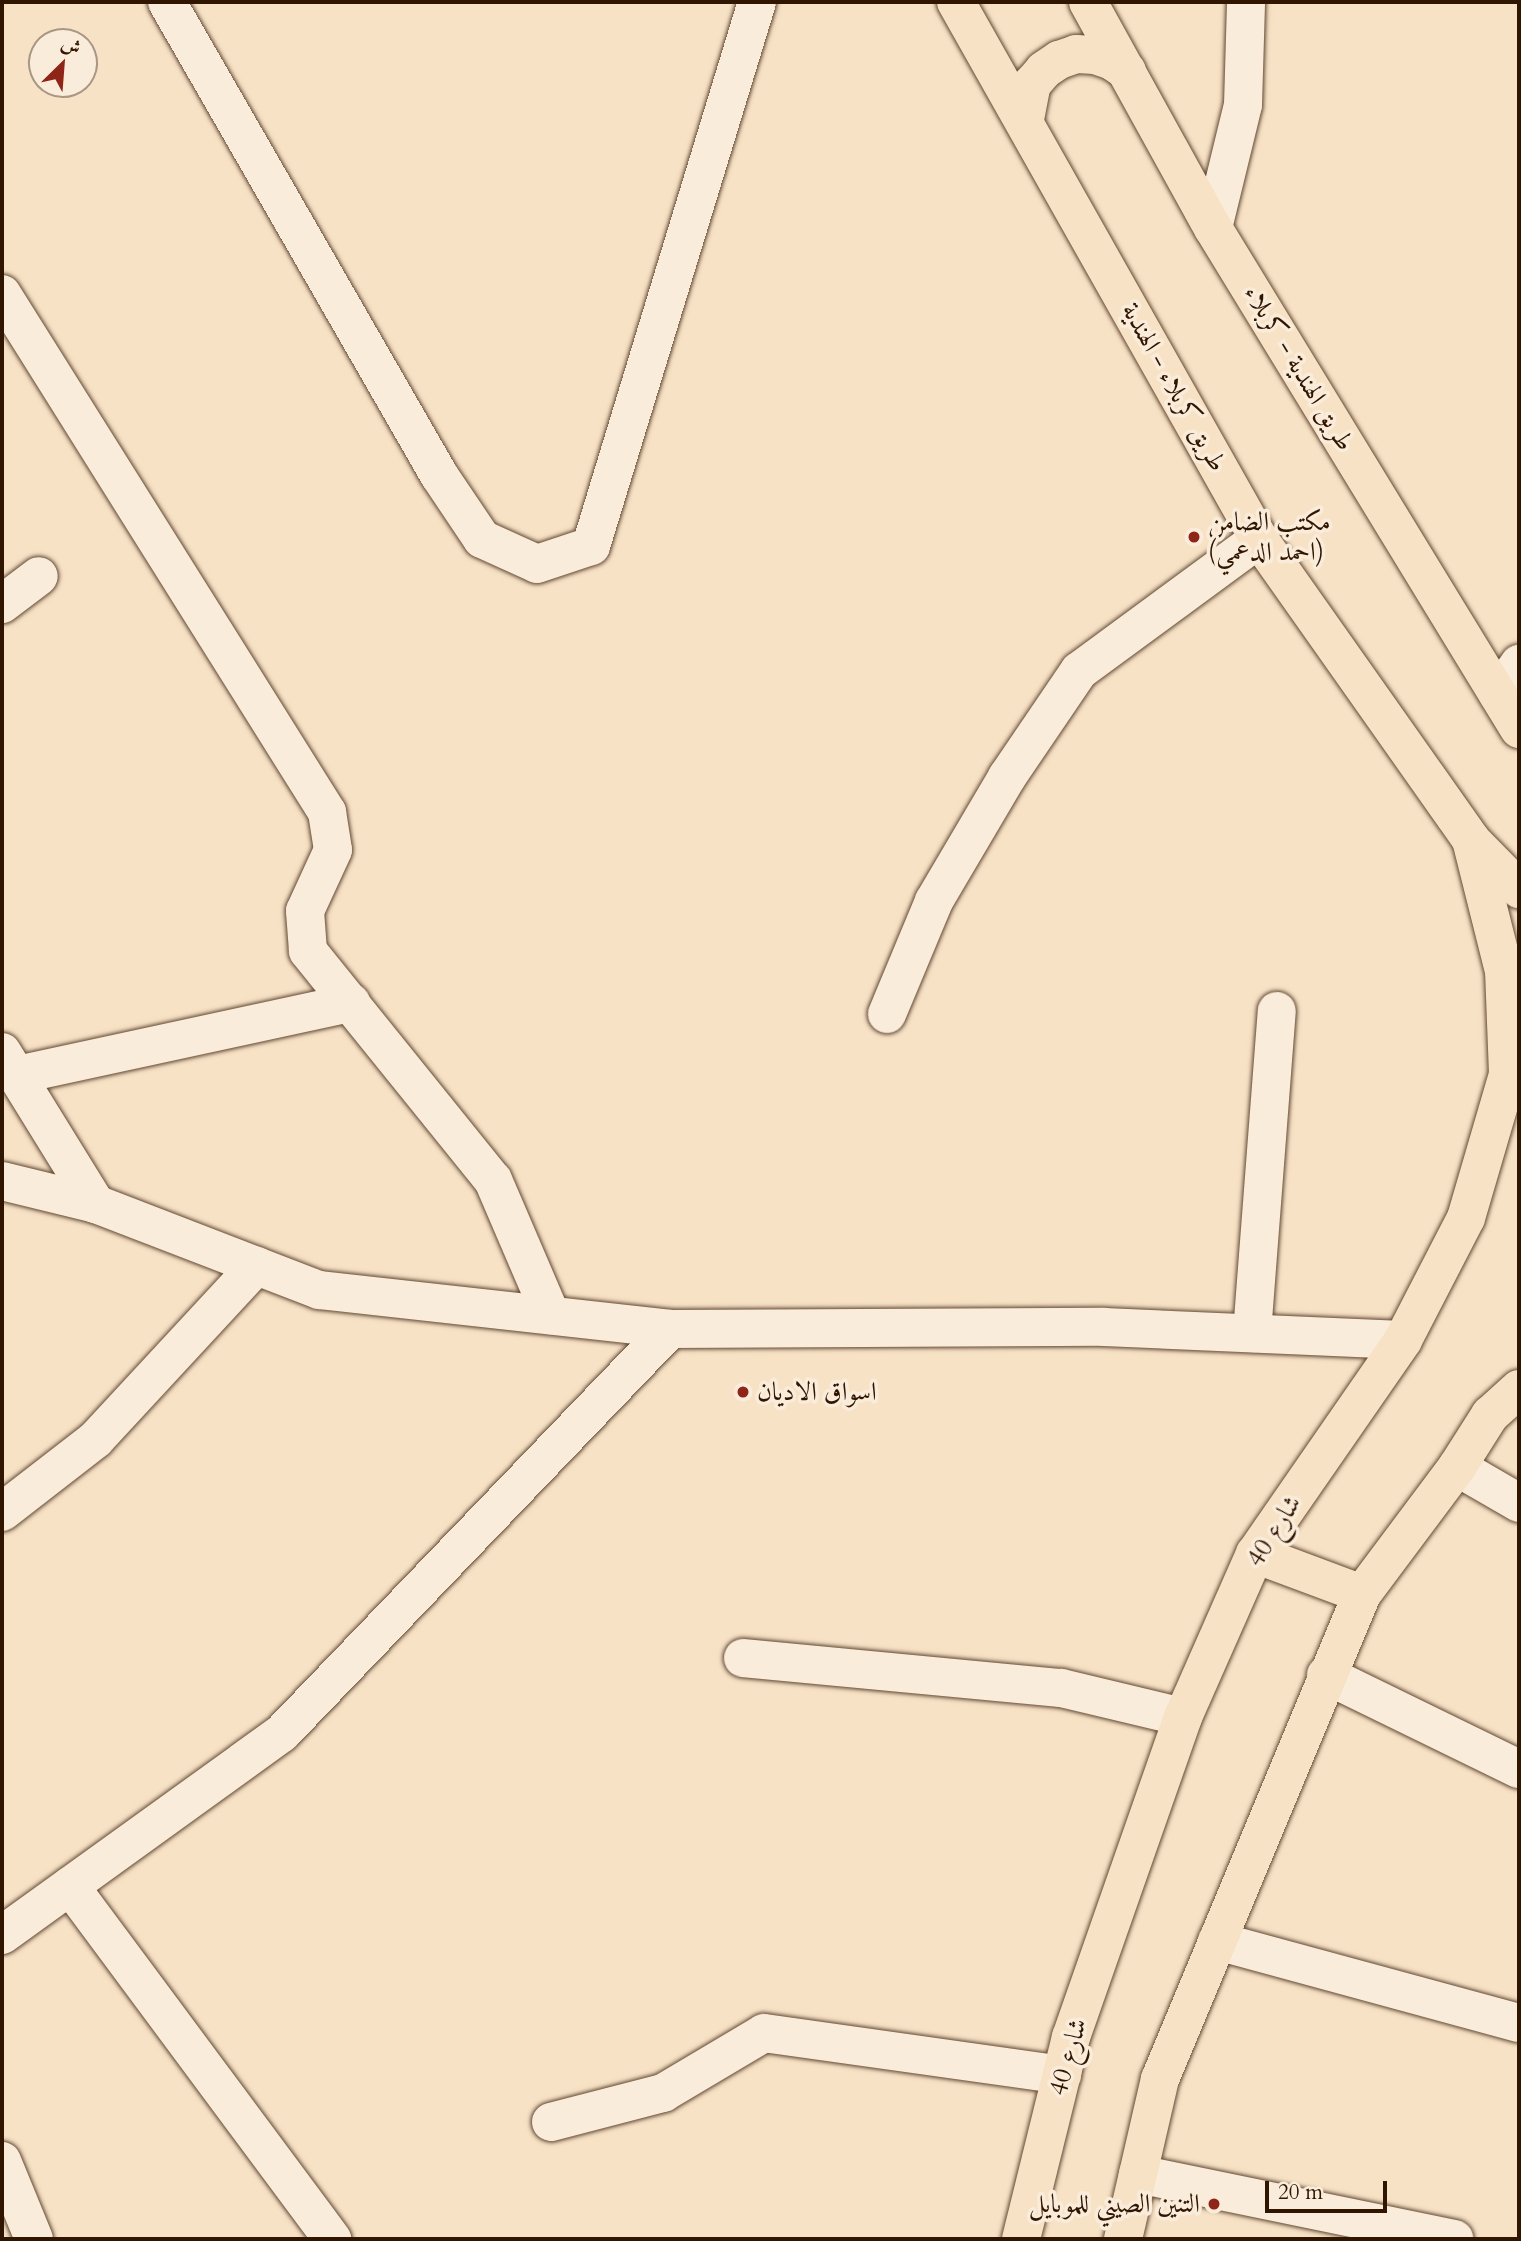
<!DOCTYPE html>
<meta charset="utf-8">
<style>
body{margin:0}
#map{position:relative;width:1521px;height:2241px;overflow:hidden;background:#f7e2c6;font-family:Cardo,Amiri,serif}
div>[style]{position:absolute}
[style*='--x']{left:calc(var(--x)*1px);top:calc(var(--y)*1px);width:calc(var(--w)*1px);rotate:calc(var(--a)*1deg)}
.roads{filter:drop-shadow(0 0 2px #624832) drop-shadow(0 0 2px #624832)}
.street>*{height:38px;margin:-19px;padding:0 19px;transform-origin:19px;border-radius:19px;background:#faecda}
.primary>*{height:38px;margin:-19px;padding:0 19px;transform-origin:19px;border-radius:19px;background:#f7e2c6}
.dots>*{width:19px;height:19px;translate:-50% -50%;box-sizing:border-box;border:4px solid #faecda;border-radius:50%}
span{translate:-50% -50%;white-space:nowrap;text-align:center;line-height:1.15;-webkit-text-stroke:7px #faecda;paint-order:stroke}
.street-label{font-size:26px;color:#301501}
.poi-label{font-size:26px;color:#301501}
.left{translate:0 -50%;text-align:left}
.right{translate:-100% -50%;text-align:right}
.frame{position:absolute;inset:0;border:4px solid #301501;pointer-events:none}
.north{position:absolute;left:28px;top:28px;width:70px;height:70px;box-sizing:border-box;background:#faecda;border:2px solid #a99683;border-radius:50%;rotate:25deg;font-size:19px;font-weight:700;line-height:28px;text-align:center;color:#301501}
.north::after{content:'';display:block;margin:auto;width:24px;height:32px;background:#8f2418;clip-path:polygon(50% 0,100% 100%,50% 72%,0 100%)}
.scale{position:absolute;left:1265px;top:2181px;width:122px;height:32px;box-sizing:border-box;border:4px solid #301501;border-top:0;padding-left:9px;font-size:21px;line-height:24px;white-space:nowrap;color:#301501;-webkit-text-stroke:5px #faecda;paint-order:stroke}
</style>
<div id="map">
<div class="roads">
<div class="street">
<i style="--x:167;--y:2;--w:546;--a:60.1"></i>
<i style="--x:439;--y:475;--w:77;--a:56.1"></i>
<i style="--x:482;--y:539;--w:60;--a:24.4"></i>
<i style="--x:537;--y:564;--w:57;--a:-18.4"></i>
<i style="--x:591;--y:546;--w:569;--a:-73.03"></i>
<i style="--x:1213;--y:228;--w:127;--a:-76.3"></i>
<i style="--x:1243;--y:105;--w:103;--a:-88.3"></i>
<i style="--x:2;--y:294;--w:612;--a:57.9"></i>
<i style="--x:327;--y:812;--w:38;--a:81"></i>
<i style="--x:333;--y:850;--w:67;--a:114.7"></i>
<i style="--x:305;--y:911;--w:40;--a:85.7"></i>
<i style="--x:308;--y:951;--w:294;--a:51.1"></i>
<i style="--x:493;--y:1180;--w:147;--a:66.8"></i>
<i style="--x:2;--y:604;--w:46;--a:-37.1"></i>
<i style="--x:1498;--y:694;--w:37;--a:-55"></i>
<i style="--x:887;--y:1014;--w:122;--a:-67.4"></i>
<i style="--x:934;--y:901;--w:144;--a:-59.5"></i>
<i style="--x:1007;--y:777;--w:128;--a:-55.8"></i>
<i style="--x:1079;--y:671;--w:223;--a:-36.3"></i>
<i style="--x:2;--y:1052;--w:179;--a:58.3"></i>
<i style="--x:17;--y:1075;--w:342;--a:-12.2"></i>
<i style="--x:2;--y:1181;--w:97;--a:13.7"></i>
<i style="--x:96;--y:1204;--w:239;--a:21.1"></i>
<i style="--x:319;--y:1290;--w:353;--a:6.3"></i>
<i style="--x:670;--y:1329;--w:434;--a:-0.3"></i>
<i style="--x:1104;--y:1327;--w:299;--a:2.5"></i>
<i style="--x:1252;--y:1333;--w:323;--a:-85.6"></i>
<i style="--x:1457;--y:1467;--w:72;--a:30.1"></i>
<i style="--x:2;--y:1512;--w:119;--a:-37.8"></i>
<i style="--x:96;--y:1439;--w:236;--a:-47.2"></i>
<i style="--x:743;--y:1658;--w:319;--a:5.4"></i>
<i style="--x:1061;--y:1688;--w:125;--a:13.4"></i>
<i style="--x:1326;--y:1675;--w:215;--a:26"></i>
<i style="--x:70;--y:1886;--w:440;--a:53.4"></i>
<i style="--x:2;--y:1935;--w:345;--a:-35.8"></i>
<i style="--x:282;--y:1733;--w:560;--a:-46.16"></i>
<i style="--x:1217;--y:1941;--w:313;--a:15.2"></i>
<i style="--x:551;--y:2122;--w:116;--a:-14.5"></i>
<i style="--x:663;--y:2093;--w:117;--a:-30.7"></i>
<i style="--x:764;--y:2033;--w:301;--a:8"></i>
<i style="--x:2;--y:2161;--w:84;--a:67.7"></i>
<i style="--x:1138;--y:2174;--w:323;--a:11.6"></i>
</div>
<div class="primary">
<i style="--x:956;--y:2;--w:617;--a:60.57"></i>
<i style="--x:1259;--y:539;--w:368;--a:54.8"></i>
<i style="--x:1471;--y:840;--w:69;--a:45.6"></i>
<i style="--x:1088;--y:2;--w:258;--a:61.1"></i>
<i style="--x:1213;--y:228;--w:587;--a:58.58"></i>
<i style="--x:1025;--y:119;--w:36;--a:-79"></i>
<i style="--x:1032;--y:84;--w:18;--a:-49"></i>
<i style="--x:1044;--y:70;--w:18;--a:-34"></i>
<i style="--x:1059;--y:60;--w:18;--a:-19"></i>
<i style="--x:1076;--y:54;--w:19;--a:3"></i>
<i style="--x:1095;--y:55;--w:18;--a:19"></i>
<i style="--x:1112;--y:61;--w:18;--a:34"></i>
<i style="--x:1255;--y:1554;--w:114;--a:20.5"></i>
<i style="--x:1021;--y:2239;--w:208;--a:-76.1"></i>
<i style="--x:1071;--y:2037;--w:339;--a:-70.7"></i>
<i style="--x:1183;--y:1717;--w:178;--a:-66.2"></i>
<i style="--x:1255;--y:1554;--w:260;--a:-55.3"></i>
<i style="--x:1403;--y:1340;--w:137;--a:-62.7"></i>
<i style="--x:1466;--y:1218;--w:150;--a:-73.7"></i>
<i style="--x:1508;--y:1074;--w:103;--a:-92.2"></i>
<i style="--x:1504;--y:971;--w:135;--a:-104.1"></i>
<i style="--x:1123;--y:2239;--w:164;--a:-77"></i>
<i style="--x:1160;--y:2079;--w:525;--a:-67.39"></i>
<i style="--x:1362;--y:1594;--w:159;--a:-53.2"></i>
<i style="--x:1457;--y:1467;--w:62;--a:-57.6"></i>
<i style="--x:1490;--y:1415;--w:39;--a:-42"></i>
</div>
</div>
<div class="dots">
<i style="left:1194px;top:537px;background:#8f2418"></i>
<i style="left:743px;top:1392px;background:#8f2418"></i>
<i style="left:1214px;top:2204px;background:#8f2418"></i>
</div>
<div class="street-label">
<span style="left:1299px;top:368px;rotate:59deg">طريق الهندية - كربلاء</span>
<span style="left:1174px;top:387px;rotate:61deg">طريق كربلاء - الهندية</span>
<span style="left:1274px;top:1531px;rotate:-58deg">شارع 40</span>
<span style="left:1068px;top:2057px;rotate:-74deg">شارع 40</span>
</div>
<div class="poi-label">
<span class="left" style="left:1208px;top:537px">مكتب الضامن<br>(احمد الدعمي)</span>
<span class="left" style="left:757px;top:1392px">اسواق الاديان</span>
<span class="right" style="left:1200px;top:2204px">التنين الصيني للموبايل</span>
</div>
<div class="frame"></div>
<div class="north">ش</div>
<div class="scale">20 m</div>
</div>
